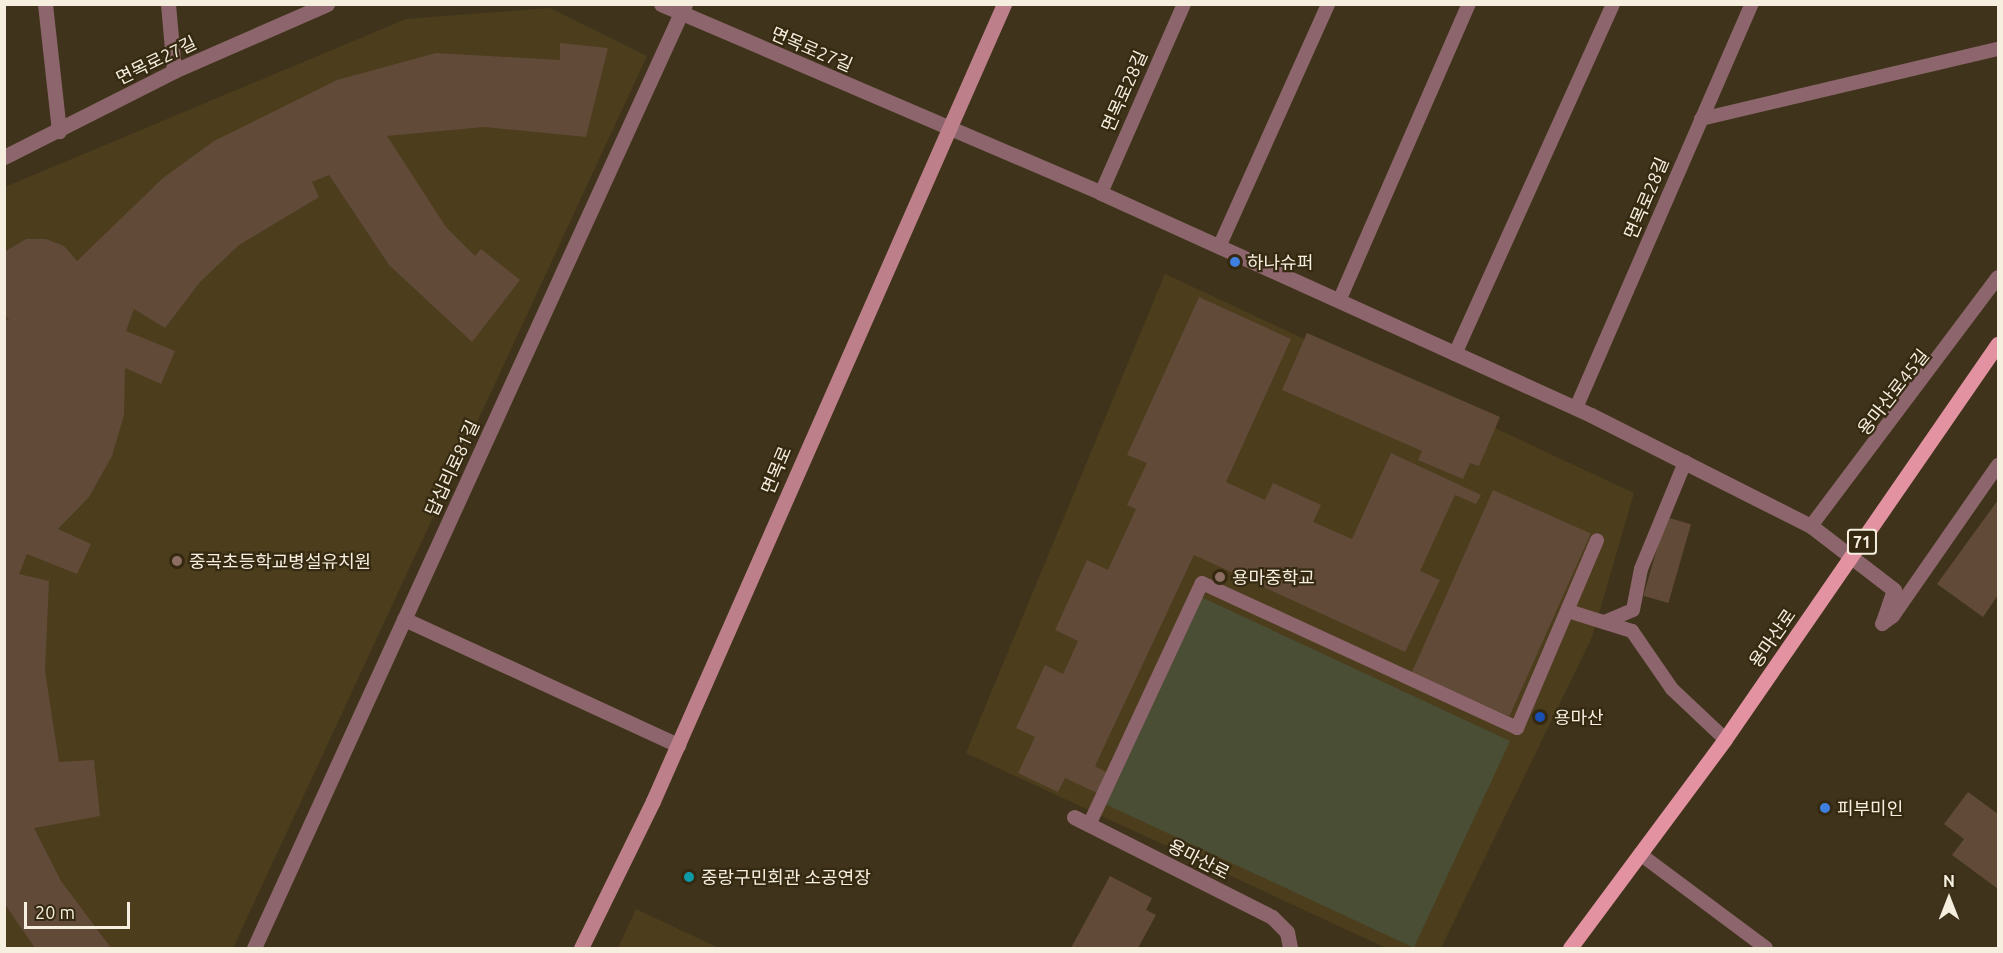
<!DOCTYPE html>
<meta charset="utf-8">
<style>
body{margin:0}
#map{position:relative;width:2003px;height:953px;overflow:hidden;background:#3f341b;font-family:Ubuntu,"Noto Sans KR",sans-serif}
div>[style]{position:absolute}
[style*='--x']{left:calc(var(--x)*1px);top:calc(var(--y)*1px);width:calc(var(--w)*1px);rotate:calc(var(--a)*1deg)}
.built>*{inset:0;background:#4c3d1d}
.green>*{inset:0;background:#494e34;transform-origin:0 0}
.building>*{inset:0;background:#614a38;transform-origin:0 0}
.lane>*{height:14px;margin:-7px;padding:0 7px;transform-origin:7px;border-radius:7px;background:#8d656c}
.street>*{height:15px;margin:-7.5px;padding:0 7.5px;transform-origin:7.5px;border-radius:7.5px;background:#8d656c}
.secondary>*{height:15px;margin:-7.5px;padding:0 7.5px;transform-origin:7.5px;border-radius:7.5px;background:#bd7f8a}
.primary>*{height:15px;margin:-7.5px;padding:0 7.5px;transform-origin:7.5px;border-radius:7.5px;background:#e292a1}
.primary-bridge>*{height:15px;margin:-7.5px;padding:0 7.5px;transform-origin:7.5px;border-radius:7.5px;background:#e292a1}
.dots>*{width:16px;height:16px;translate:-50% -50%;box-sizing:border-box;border:3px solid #352a11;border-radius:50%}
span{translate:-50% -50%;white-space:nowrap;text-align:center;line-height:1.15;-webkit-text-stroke:4.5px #352a11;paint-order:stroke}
.shield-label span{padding:2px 4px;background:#352a11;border:2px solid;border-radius:4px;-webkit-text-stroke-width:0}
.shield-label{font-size:16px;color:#f6efe0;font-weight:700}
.street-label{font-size:18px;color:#f6efe0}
.poi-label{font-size:18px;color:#f6efe0}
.left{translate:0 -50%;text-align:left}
.frame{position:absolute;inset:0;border:6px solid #f6efe0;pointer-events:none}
.north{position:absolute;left:1919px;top:869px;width:60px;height:60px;-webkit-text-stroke:4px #352a11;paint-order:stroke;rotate:0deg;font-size:16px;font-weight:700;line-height:24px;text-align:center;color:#f6efe0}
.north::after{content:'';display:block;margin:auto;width:21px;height:27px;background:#f6efe0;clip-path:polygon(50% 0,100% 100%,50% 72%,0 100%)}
.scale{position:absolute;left:24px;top:902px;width:106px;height:27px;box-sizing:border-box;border:3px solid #f6efe0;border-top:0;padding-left:8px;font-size:18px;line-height:21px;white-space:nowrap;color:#f6efe0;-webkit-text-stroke:4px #352a11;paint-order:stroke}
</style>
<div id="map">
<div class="built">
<i style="clip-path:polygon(550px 8px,647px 56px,233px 948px,5px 948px,5px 187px,406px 19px)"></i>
<i style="clip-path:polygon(1165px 274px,1634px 493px,1592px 637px,1441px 948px,1386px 948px,966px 753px)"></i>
<i style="clip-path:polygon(636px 909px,719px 948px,618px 948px)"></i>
</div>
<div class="green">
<i style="left:1201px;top:597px;width:341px;height:228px;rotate:25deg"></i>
</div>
<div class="building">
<i style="clip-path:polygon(560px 43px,608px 48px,586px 137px,484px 127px,387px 136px,446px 227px,475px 256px,481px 249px,520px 280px,472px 342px,389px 265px,329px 175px,312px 182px,319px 197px,239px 245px,200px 282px,165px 328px,134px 309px,126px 331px,175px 351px,161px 384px,125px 368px,124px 415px,112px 456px,89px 497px,58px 529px,91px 544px,77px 574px,27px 554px,19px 574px,49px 581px,45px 671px,59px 762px,94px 760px,100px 816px,34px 828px,61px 881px,111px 948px,35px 948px,4px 903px,4px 318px,10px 321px,4px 314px,4px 252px,26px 239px,46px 239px,64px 246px,77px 261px,163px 178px,214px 141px,337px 80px,436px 53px,560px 60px)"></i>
<i style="clip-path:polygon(1199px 297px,1291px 339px,1226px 482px,1265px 500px,1273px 483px,1321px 505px,1313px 522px,1352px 539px,1391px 453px,1481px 495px,1476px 504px,1455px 495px,1420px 571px,1440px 580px,1405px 652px,1194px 555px,1095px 766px,1106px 772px,1097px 793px,1065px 778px,1058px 792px,1018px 773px,1035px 737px,1016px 728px,1045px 665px,1063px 674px,1078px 641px,1055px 630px,1087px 560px,1108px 570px,1136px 509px,1127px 505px,1147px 463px,1127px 455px)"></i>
<i style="clip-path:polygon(1307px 333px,1500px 417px,1479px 466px,1470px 463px,1463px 479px,1418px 460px,1422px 451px,1282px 390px)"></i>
<i style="left:1493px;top:490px;width:107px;height:200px;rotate:24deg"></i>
<i style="clip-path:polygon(1998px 500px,1998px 595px,1983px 617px,1937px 584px)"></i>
<i style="left:1666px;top:517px;width:26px;height:82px;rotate:16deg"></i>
<i style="clip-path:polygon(1968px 792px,1998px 814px,1998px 889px,1952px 855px,1964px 839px,1944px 824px)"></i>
<i style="clip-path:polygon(1110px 876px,1152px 898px,1146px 910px,1156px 915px,1138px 948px,1071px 948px)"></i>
</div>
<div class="lane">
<i style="--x:1701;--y:119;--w:305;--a:-13.3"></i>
<i style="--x:1101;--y:193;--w:206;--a:-66.3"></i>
<i style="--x:1219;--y:247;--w:266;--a:-65.8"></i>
<i style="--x:1339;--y:301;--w:324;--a:-66.4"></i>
<i style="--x:1455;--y:354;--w:384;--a:-65.7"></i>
<i style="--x:1576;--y:408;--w:441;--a:-66.5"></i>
<i style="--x:1811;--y:526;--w:311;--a:-53.1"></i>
<i style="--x:1894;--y:590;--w:36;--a:109"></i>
<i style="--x:1882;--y:624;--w:14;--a:-36"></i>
<i style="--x:1893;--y:616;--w:184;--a:-55.2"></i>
<i style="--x:1568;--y:611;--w:67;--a:17.4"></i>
<i style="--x:1632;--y:631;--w:70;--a:55.4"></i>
<i style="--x:1672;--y:689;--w:73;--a:43.3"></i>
<i style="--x:1607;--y:621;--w:28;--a:-23"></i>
<i style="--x:1633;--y:610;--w:42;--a:-79"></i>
<i style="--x:1641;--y:569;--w:116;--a:-67.6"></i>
<i style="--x:1089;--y:825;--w:267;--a:-65"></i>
<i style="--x:1202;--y:583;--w:347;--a:24.7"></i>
<i style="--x:1517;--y:728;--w:204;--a:-66.9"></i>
<i style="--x:1640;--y:854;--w:157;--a:36.7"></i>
</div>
<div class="street">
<i style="--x:45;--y:4;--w:128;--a:83.7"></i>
<i style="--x:168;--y:4;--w:67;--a:84.9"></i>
<i style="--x:661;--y:4;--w:479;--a:23.2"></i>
<i style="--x:1101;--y:193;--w:538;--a:24.37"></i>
<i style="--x:1591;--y:415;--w:246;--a:26.8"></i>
<i style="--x:1811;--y:526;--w:105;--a:37.6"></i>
<i style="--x:4;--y:157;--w:191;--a:-26.8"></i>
<i style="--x:174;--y:71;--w:167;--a:-23.6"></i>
<i style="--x:404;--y:619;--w:302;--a:24.7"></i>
<i style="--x:1074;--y:817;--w:222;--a:26.8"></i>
<i style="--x:1272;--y:917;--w:21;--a:45"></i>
<i style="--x:1287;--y:932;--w:16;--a:79"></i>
<i style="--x:254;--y:948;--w:1038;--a:-65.46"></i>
</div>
<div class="secondary">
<i style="--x:581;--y:948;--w:164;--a:-63.9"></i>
<i style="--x:653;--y:801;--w:871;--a:-66.23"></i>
</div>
<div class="primary">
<i style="--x:1570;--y:948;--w:260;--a:-53.4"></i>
</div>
<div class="primary-bridge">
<i style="--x:1725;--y:739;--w:480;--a:-55.4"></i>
</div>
<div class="dots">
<i style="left:1235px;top:262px;background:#3f7fe0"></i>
<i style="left:177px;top:561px;background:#8d6e63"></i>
<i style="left:1220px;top:577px;background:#8d6e63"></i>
<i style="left:1540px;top:717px;background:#1a4fb4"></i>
<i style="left:1825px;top:808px;background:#3f7fe0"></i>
<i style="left:689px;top:877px;background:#0f9aa8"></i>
</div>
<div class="shield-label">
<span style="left:1862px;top:542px">71</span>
</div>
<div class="street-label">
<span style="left:812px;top:49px;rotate:23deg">면목로27길</span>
<span style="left:156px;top:60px;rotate:-26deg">면목로27길</span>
<span style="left:1124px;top:91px;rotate:-66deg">면목로28길</span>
<span style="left:1646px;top:198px;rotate:-67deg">면목로28길</span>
<span style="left:1893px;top:392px;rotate:-52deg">용마산로45길</span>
<span style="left:452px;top:468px;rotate:-65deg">답십리로81길</span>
<span style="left:776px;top:470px;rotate:-67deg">면목로</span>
<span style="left:1772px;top:638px;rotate:-55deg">용마산로</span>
<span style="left:1199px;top:859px;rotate:27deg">용마산로</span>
</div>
<div class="poi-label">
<span class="left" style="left:1247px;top:262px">하나슈퍼</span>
<span class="left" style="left:189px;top:561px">중곡초등학교병설유치원</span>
<span class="left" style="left:1232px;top:577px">용마중학교</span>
<span class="left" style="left:1554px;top:717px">용마산</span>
<span class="left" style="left:1837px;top:808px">피부미인</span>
<span class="left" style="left:701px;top:877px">중랑구민회관 소공연장</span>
</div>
<div class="frame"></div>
<div class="north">N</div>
<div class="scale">20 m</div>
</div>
